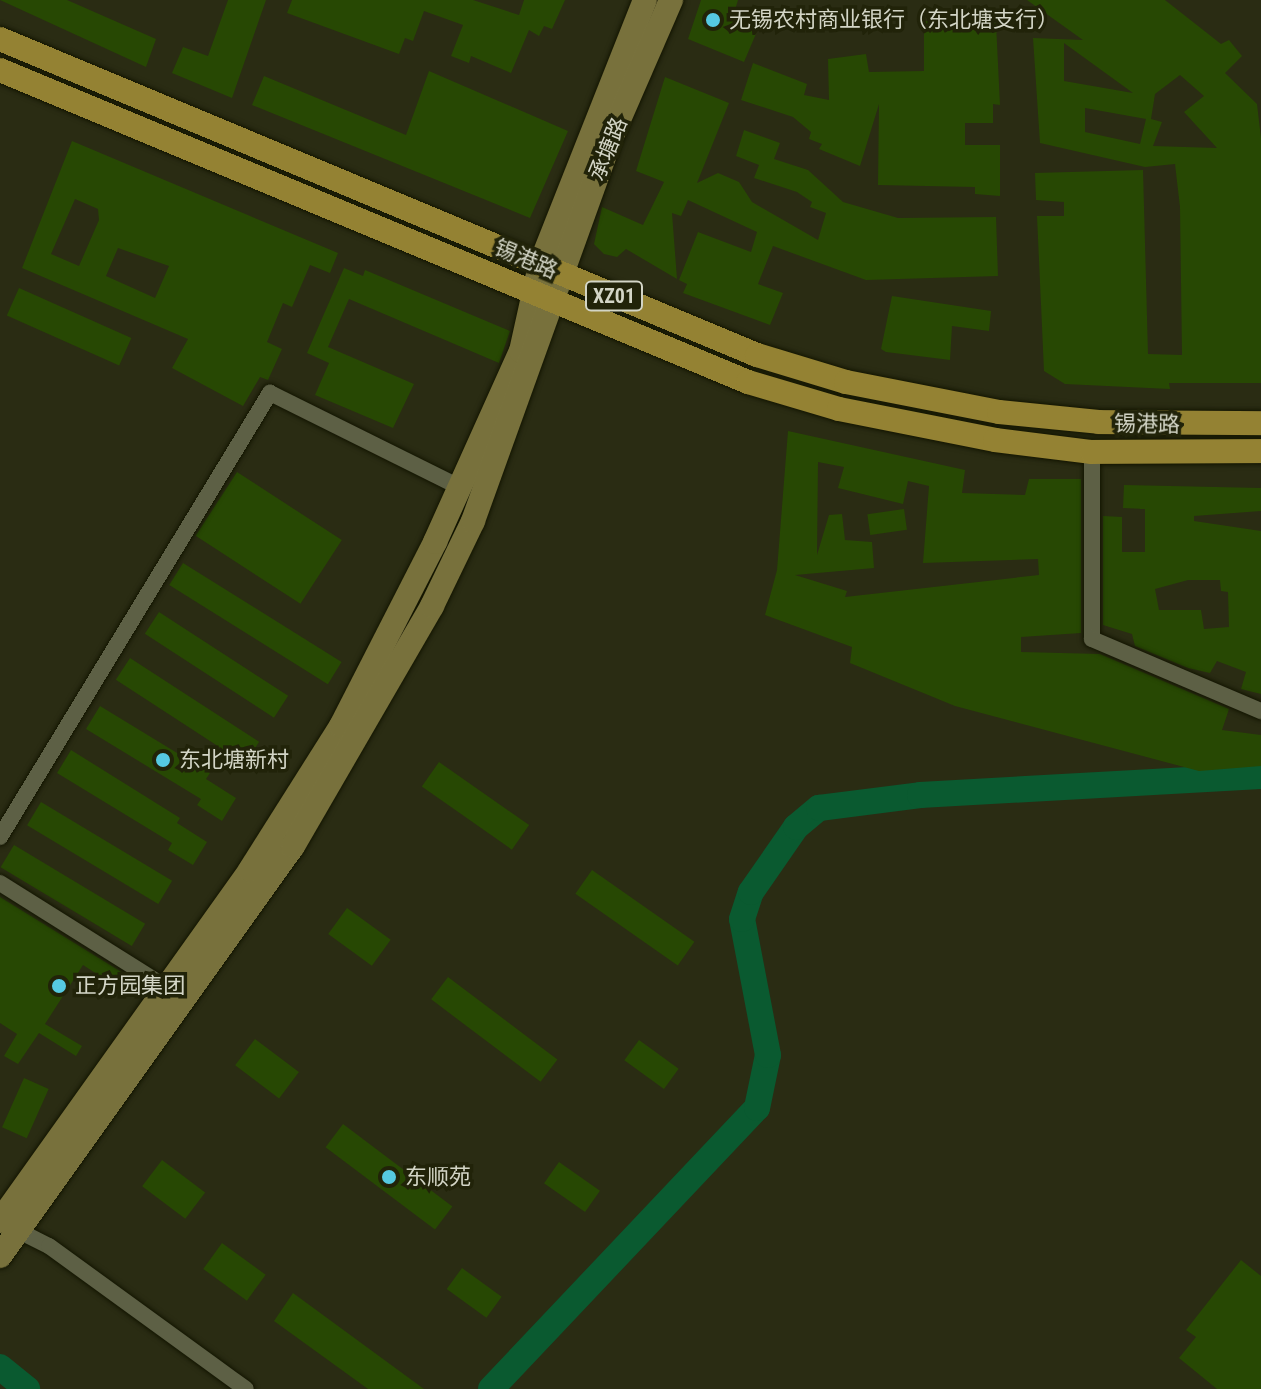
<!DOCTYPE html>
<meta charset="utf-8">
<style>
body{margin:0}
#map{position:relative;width:1261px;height:1389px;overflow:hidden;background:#2a2c13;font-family:"Roboto Condensed","Noto Sans SC",sans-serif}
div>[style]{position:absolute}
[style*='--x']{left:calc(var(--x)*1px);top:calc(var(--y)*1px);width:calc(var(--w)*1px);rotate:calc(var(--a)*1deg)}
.river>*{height:26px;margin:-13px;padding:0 13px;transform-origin:13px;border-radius:13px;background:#0a5a30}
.building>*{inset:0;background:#274803;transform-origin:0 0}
.roads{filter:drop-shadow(0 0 2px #131500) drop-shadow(0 0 2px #131500)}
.street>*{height:16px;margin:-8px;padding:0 8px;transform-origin:8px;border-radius:8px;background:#5d6045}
.secondary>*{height:24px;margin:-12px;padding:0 12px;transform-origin:12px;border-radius:12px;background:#78713c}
.primary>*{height:24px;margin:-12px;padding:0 12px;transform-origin:12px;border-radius:12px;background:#948233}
.dots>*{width:22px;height:22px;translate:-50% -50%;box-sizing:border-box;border:4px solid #212309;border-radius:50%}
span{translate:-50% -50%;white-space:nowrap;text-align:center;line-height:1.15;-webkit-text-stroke:7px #212309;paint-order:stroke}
.shield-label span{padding:2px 6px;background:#212309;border:2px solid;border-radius:6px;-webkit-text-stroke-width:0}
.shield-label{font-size:20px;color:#d3d5c6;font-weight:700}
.poi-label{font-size:22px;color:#d3d5c6}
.left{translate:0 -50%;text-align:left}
.street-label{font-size:22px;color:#d3d5c6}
</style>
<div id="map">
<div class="river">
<i style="--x:0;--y:1367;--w:35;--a:39"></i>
<i style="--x:491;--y:1389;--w:387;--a:-46.6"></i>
<i style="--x:757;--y:1108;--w:54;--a:-78.3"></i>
<i style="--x:768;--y:1055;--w:138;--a:-100.8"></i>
<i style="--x:742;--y:919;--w:28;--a:-72"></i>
<i style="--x:751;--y:892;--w:79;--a:-55.3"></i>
<i style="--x:796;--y:827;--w:30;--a:-40"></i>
<i style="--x:819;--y:808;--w:102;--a:-7.3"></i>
<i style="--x:920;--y:795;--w:342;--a:-3.2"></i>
</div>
<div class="building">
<i style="clip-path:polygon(0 0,67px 0,156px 39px,146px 67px)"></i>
<i style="clip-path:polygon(228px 0,266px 0,232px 98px,172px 73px,183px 47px,208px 56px)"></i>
<i style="clip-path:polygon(292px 0,473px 0,519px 15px,524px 0,565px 0,552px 29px,544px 26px,539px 36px,529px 30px,511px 73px,471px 56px,469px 63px,451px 56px,463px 25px,424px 11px,413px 41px,405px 38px,399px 54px,287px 13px)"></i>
<i style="clip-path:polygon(701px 0,738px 0,735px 10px,761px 22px,744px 62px,688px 39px)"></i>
<i style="clip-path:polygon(evenodd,1027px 0,1165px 0,1221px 44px,1229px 40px,1242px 56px,1225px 73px,1257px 104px,1261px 138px,1261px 383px,1169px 383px,1170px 389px,1065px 384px,1044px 371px,1037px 216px,1064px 216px,1064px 202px,1036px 200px,1035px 173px,1143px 170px,1148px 354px,1182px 355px,1180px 207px,1175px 164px,1145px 167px,1040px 143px,1033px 38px,1083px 40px,1027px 0,1064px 43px,1133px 93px,1064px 81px,1064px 43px,1027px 0,1180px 75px,1204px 96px,1184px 112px,1217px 148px,1153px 146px,1162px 122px,1151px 119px,1155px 94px,1180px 75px,1027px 0,1085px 108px,1146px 119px,1140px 144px,1085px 132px,1085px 108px)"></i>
<i style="clip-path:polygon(924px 21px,996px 23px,1000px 105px,993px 104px,993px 123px,965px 123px,965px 145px,1000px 145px,1000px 196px,975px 194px,975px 187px,878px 185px,879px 104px,860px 166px,819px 149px,822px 144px,809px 139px,811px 132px,793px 117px,741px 100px,753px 63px,807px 84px,804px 95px,829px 100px,828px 59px,866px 54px,869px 72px,924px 71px)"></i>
<i style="clip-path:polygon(429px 71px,568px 131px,530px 218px,252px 105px,264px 76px,406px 135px)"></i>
<i style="clip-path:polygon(665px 77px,729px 103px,697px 183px,718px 173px,739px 182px,752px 202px,818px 240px,826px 213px,810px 207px,812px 202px,797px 192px,754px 178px,759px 165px,736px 156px,744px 130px,780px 143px,774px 159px,808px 170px,843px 202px,898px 218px,996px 217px,998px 276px,866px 280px,773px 246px,758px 284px,783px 293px,770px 325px,683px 293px,687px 284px,679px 280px,698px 232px,751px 252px,757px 232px,688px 200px,681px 216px,672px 213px,677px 279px,626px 249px,617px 257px,604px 254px,594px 244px,602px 207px,643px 225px,664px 182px,636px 171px)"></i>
<i style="clip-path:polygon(evenodd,72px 141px,338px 253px,330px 273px,310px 265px,292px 307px,283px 303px,267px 342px,282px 349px,268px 380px,260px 377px,243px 406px,172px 368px,188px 339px,22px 268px,72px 141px,75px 199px,98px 209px,99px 220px,79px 266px,51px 254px,75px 199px,72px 141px,118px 248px,169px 266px,155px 298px,106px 276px,118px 248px)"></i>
<i style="clip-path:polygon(344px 268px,363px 276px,365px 270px,510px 331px,499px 363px,349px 299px,328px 347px,414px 384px,393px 428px,315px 395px,329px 363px,307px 353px)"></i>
<i style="left:19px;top:288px;width:123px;height:30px;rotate:24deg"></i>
<i style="clip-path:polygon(892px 296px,991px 311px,989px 331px,952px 326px,950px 360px,886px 352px,881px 349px)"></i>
<i style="clip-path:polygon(evenodd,788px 431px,965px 470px,962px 493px,1025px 495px,1029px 479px,1081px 479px,1081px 633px,1021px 637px,1021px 652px,1100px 654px,1229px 709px,1222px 730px,1261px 735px,1261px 766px,1199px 771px,955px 706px,850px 663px,852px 647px,765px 615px,777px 570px,788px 431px,818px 462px,844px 467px,838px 488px,903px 504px,908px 481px,929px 486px,923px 563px,1038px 559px,1039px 575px,845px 597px,847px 591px,795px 575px,874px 568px,872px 542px,845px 540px,842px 514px,829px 515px,817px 555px,818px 462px)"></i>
<i style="left:237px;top:472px;width:125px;height:76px;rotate:33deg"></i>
<i style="clip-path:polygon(evenodd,1124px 485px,1261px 488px,1261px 511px,1194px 516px,1194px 521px,1261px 531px,1261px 694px,1241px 689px,1246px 672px,1217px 661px,1210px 673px,1188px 668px,1135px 646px,1132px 634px,1103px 625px,1103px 516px,1122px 517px,1122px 552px,1145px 552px,1145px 509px,1123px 508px,1124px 485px,1188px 580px,1220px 580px,1221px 591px,1228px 592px,1229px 627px,1204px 629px,1201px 610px,1159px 610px,1155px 589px,1188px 580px)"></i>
<i style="left:904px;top:509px;width:21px;height:37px;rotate:82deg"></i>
<i style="left:183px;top:563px;width:187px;height:26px;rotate:32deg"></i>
<i style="left:159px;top:612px;width:154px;height:26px;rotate:33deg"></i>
<i style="left:130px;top:658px;width:154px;height:26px;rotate:33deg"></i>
<i style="clip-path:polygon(100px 706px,210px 773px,206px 779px,236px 798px,222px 821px,197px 805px,201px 799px,86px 729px)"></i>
<i style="clip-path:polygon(71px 750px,180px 818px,177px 823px,207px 842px,193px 865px,168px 850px,172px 843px,57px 773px)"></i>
<i style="left:439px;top:762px;width:110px;height:30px;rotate:35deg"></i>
<i style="left:41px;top:802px;width:153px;height:27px;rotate:31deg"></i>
<i style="left:14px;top:845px;width:153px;height:26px;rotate:31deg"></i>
<i style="left:592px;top:870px;width:125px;height:29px;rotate:35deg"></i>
<i style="clip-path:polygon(0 897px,136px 981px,128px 994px,83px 965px,45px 1024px,82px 1046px,76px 1056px,39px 1033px,18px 1064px,4px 1056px,17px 1034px,0 1023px)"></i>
<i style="left:347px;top:908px;width:54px;height:32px;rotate:36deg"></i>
<i style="left:448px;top:977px;width:137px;height:28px;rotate:37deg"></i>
<i style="left:255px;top:1039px;width:55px;height:33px;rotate:37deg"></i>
<i style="left:639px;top:1040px;width:49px;height:25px;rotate:36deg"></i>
<i style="left:24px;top:1078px;width:27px;height:54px;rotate:24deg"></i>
<i style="left:343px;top:1124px;width:137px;height:29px;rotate:37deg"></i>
<i style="left:162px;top:1160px;width:54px;height:33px;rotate:37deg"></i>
<i style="left:559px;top:1162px;width:50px;height:26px;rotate:35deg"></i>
<i style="left:222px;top:1243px;width:54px;height:32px;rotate:36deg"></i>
<i style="clip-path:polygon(1241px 1260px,1261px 1276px,1261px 1389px,1217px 1389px,1179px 1358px,1196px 1337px,1186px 1330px)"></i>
<i style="left:462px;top:1268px;width:49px;height:26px;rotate:36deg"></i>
<i style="clip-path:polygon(293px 1293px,424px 1389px,368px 1389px,274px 1321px)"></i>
</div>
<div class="roads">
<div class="street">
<i style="--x:1092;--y:452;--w:187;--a:90"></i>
<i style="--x:1092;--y:639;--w:184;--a:23.1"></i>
<i style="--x:0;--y:837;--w:520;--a:-58.7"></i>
<i style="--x:270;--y:393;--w:209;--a:26.4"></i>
<i style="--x:0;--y:883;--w:196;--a:32.1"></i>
<i style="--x:11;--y:1227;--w:42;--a:26.6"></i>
<i style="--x:49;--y:1246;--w:243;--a:36"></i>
</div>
<div class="secondary">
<i style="--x:0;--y:1221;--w:431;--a:-54.5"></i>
<i style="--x:250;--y:870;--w:170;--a:-57.7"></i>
<i style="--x:341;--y:726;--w:207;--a:-62.9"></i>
<i style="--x:435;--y:542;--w:209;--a:-65.8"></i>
<i style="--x:521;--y:351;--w:88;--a:-77.5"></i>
<i style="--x:540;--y:265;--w:285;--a:-68.4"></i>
<i style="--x:0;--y:1256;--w:504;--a:-54.45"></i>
<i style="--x:293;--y:846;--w:277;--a:-59.9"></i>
<i style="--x:432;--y:606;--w:94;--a:-64.2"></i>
<i style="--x:473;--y:521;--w:400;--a:-70.2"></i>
<i style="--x:608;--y:145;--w:158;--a:-66.5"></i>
</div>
<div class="primary">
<i style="--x:0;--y:39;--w:820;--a:22.66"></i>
<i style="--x:757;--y:355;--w:93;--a:16.9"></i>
<i style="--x:846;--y:382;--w:156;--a:11.1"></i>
<i style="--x:999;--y:412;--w:100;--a:5.7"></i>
<i style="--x:1099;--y:422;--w:162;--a:0.4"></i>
<i style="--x:0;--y:70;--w:810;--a:22.64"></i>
<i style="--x:748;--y:382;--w:95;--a:16.5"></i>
<i style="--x:839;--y:409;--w:159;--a:11.2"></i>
<i style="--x:995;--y:440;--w:98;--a:7.1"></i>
<i style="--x:1092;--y:452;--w:169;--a:-0.3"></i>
</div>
</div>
<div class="dots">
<i style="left:713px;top:20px;background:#56c9e1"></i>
<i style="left:163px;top:760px;background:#56c9e1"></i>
<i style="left:59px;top:986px;background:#56c9e1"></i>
<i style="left:389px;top:1177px;background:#56c9e1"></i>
</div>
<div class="shield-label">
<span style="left:614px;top:296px">XZ01</span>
</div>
<div class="poi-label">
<span class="left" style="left:729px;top:20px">无锡农村商业银行（东北塘支行）</span>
<span class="left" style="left:179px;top:760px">东北塘新村</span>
<span class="left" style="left:75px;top:986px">正方园集团</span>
<span class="left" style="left:405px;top:1177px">东顺苑</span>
</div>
<div class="street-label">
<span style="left:608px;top:149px;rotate:-68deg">承塘路</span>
<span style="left:526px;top:259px;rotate:23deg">锡港路</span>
<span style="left:1147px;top:424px;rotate:1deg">锡港路</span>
</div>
</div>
